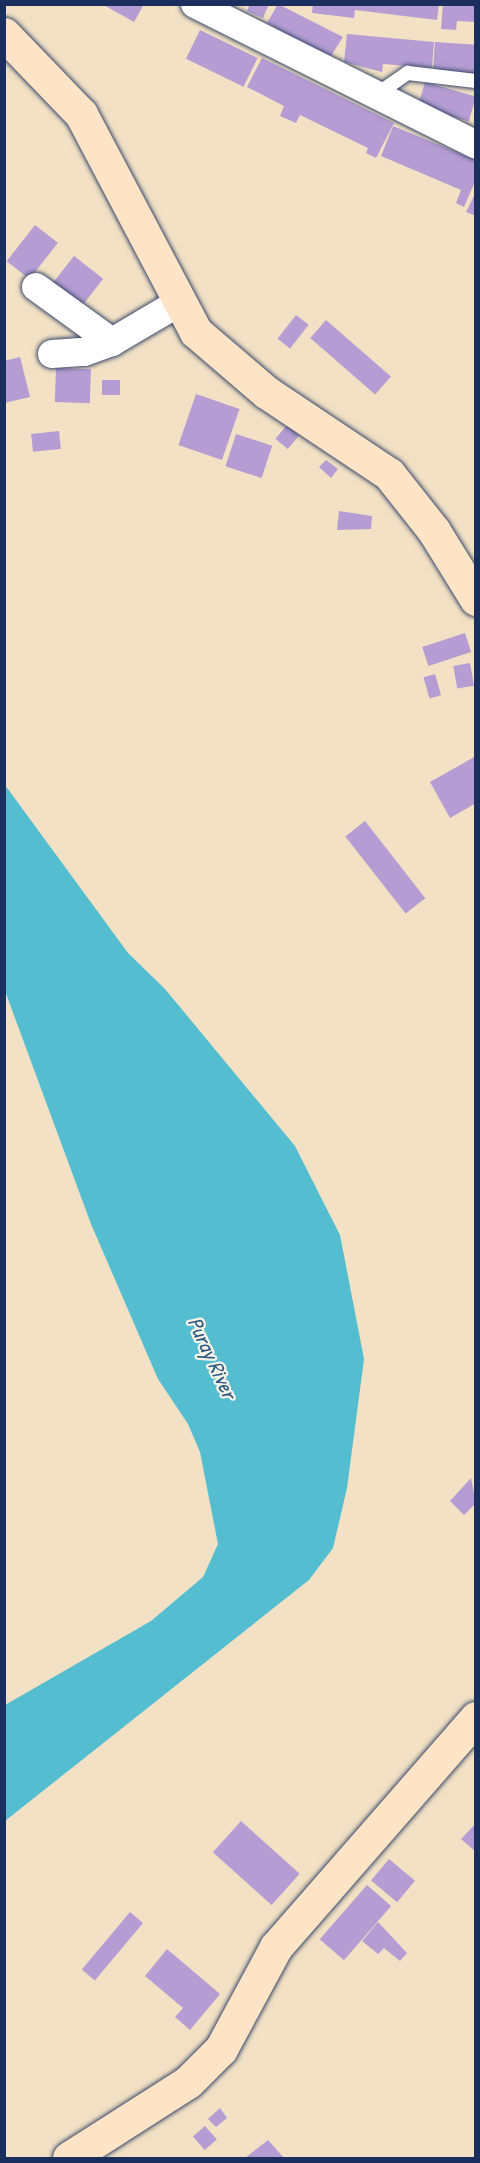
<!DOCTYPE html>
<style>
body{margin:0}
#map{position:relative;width:480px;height:2163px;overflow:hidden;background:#f2e1c4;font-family:"Patrick Hand",sans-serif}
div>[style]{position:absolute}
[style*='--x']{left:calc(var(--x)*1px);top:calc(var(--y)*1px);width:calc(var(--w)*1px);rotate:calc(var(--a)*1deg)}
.water>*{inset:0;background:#54bed0}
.building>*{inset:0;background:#b59dd3;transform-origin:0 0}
.roads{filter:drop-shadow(0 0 2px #3b4a6d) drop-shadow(0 0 2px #3b4a6d)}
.lane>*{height:14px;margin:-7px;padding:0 7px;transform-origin:7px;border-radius:7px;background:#fff}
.street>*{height:28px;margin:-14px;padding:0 14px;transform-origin:14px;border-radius:14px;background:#fff}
.secondary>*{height:33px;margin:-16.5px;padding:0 16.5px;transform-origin:16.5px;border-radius:16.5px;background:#fee4c6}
span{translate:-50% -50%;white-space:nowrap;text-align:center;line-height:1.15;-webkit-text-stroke:4.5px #f7f3e8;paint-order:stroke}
.water-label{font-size:21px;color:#2c5a80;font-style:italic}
.frame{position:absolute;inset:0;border:6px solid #1b2f5e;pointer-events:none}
</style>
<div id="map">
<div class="water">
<i style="clip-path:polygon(5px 785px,128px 953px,165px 989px,295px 1146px,340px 1235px,364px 1359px,347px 1488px,333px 1548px,309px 1580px,5px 1821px,5px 1705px,151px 1621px,203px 1577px,218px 1544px,200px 1452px,188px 1424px,158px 1379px,91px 1224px,5px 991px)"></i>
</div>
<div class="building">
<i style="clip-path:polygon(102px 4px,144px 4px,134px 22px)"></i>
<i style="clip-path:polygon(250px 4px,269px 4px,263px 18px,247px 11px)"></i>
<i style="clip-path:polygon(278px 4px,343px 37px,329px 59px,267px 23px)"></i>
<i style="clip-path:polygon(313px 4px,439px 4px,437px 20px,355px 10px,354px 18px,312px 13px)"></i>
<i style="clip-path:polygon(443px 4px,476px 4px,476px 22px,457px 21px,456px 30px,441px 29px)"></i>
<i style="left:200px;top:30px;width:64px;height:32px;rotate:26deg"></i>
<i style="clip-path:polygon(347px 34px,434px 42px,432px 68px,383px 64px,382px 72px,344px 62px)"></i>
<i style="left:435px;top:42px;width:41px;height:29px;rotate:4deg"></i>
<i style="clip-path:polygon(262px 58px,394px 123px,376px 158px,366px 153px,368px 148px,300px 115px,296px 123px,280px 116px,284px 106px,247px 87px)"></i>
<i style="left:425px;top:82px;width:53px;height:26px;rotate:16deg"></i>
<i style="clip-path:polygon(393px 126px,476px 160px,476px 179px,464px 207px,456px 203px,461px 190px,381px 156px)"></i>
<i style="clip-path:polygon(476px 192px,476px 216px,466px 212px)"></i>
<i style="left:35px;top:225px;width:29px;height:46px;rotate:38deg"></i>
<i style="left:74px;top:256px;width:37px;height:42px;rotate:38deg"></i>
<i style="left:296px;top:315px;width:16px;height:30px;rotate:38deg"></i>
<i style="left:326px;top:320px;width:86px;height:24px;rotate:41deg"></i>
<i style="clip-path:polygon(20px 357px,30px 397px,4px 403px,4px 361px)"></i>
<i style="left:56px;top:368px;width:35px;height:34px;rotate:2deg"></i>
<i style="left:102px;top:380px;width:18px;height:15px"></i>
<i style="left:196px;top:394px;width:46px;height:54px;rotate:19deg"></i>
<i style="left:287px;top:425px;width:16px;height:18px;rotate:40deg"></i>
<i style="left:59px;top:431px;width:18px;height:28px;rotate:84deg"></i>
<i style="left:236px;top:434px;width:38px;height:34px;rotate:18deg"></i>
<i style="clip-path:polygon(326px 460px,338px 469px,331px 478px,319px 467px)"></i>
<i style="clip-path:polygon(339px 511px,372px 516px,371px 529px,337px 530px)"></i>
<i style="left:465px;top:633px;width:20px;height:45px;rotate:72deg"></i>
<i style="left:470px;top:663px;width:23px;height:17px;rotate:80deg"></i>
<i style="left:435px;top:674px;width:22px;height:12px;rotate:74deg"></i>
<i style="clip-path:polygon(476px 756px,476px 803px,450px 818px,430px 782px)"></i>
<i style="left:365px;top:821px;width:98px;height:25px;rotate:52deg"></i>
<i style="clip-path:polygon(471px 1478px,476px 1503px,464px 1515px,450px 1501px)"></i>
<i style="left:241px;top:1821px;width:79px;height:42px;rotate:42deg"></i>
<i style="clip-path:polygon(476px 1823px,476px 1852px,461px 1839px)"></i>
<i style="left:389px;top:1859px;width:34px;height:28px;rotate:40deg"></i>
<i style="left:367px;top:1885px;width:32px;height:72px;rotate:41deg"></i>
<i style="left:130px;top:1912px;width:17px;height:75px;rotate:40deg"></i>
<i style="clip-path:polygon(378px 1922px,407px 1953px,400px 1961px,384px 1948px,378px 1954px,362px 1941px)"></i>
<i style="clip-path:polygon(167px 1949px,220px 1994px,190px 2030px,175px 2017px,183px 2008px,145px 1976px)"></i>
<i style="clip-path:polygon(220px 2108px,227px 2118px,216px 2127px,208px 2119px)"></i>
<i style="left:205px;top:2126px;width:18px;height:16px;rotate:49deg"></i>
<i style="clip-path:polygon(268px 2140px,284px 2158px,245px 2158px)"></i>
</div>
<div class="roads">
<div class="lane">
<i style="--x:376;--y:95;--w:39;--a:-35"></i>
<i style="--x:408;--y:73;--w:68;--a:6.7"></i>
</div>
<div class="street">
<i style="--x:195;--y:4;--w:314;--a:26.6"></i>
<i style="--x:36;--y:287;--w:94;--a:35.9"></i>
<i style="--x:52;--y:354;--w:32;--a:-4"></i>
<i style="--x:84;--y:352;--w:30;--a:-20"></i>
<i style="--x:112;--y:342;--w:79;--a:-30.5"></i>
</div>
<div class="secondary">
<i style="--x:4;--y:34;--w:111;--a:46.1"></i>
<i style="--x:81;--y:114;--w:246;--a:62.2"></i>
<i style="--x:196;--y:332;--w:92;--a:40.6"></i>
<i style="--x:266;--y:392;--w:148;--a:33.7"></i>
<i style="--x:389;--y:474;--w:73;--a:51.7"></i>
<i style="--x:434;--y:531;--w:80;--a:58.3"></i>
<i style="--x:69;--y:2158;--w:141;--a:-32.6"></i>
<i style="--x:188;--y:2082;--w:47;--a:-45"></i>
<i style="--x:221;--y:2049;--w:116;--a:-61.7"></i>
<i style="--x:276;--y:1947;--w:304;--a:-48.9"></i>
</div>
</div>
<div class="water-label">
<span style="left:212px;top:1358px;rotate:65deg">Puray River</span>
</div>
<div class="frame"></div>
</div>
